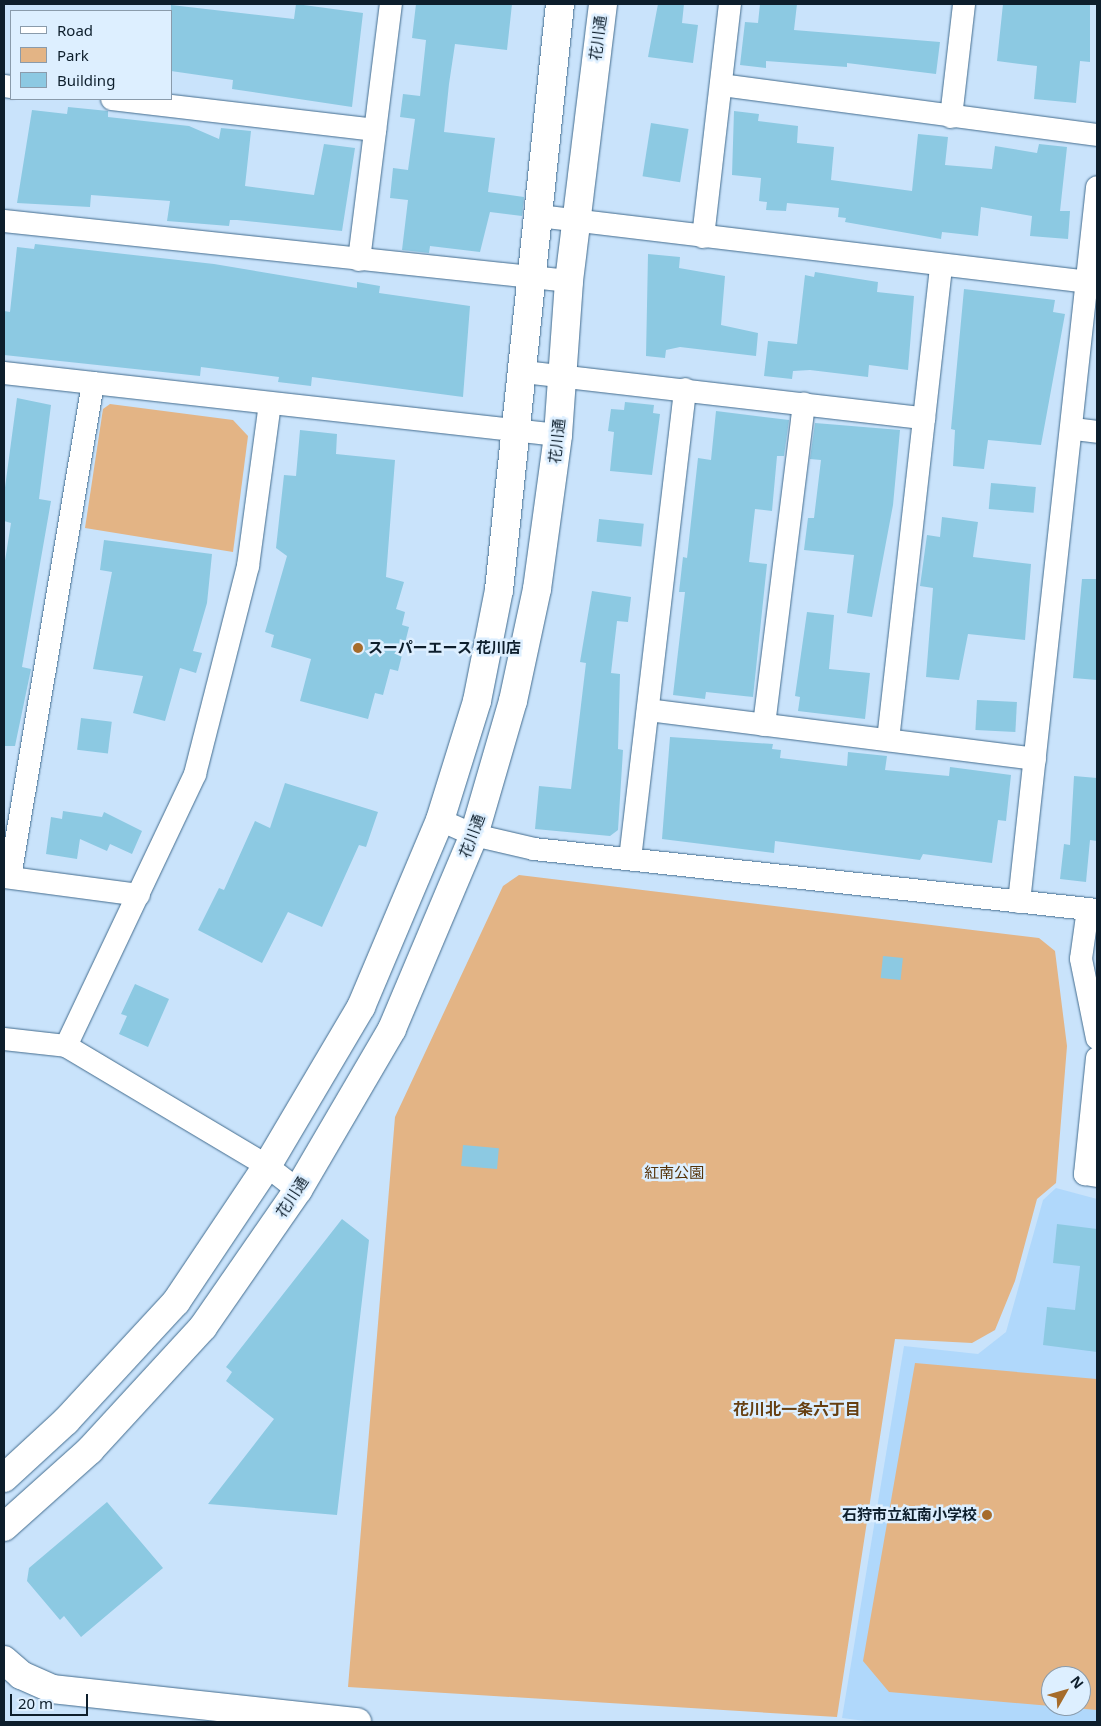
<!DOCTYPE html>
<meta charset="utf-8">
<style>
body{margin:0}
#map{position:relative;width:1101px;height:1726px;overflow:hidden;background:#c9e3fb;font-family:"Noto Sans","Noto Sans JP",sans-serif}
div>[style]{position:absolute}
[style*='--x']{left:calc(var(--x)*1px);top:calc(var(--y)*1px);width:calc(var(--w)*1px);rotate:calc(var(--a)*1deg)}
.built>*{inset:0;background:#b0d8fb}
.green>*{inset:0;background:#e3b485}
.building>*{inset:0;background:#8cc9e2;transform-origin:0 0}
.roads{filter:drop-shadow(0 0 1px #436c8e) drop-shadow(0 0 1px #436c8e)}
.minor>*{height:22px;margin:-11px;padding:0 11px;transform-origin:11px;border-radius:11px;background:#fff}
.tertiary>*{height:28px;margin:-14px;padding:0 14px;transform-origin:14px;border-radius:14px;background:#fff}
.dots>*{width:14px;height:14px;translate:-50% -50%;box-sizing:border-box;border:2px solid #ddefff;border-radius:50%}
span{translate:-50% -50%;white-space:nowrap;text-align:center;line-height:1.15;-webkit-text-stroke:5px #ddefff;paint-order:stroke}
.street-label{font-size:15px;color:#0d1e2c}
.poi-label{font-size:15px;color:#0d1e2c;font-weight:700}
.left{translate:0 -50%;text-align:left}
.right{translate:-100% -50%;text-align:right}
.park-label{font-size:15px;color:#553309}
.neighbourhood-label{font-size:16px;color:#663f11;font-weight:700}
.frame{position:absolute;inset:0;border:5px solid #0d1e2c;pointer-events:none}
.legend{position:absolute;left:10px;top:10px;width:162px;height:90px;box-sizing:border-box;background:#ddefff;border:1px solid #8a9bab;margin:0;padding:6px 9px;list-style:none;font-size:15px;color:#0d1e2c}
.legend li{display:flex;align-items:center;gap:10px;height:25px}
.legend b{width:25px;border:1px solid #8a9bab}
.north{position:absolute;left:1041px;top:1666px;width:50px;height:50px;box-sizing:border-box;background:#ddefff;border:1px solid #8a9bab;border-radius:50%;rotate:52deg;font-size:14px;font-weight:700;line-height:20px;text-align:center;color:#0d1e2c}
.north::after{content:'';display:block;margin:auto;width:18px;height:22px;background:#a66c2b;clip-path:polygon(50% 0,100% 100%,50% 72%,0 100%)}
.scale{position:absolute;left:10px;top:1694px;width:78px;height:22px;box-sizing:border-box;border:2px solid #0d1e2c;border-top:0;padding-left:6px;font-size:15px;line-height:18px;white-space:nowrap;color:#0d1e2c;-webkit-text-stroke:4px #ddefff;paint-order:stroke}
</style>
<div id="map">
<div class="built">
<i style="clip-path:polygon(evenodd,1056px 1188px,1097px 1199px,1097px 1722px,873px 1722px,842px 1718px,904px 1346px,978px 1354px,1006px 1332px,1043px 1200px,1056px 1188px,1051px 1676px,1081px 1676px,1081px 1706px,1051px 1706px,1051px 1676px)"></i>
</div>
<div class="green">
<i style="clip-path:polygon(110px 404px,233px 420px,248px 436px,233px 552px,85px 528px,103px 409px)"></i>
<i style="clip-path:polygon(519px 875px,1039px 938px,1055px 951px,1067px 1046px,1056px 1183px,1037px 1199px,1015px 1281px,995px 1330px,972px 1343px,895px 1339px,837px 1717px,348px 1687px,395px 1117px,503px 886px)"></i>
<i style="clip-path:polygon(evenodd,915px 1363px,1097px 1379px,1097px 1710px,889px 1692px,863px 1661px,915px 1363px,1051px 1676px,1081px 1676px,1081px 1706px,1051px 1706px,1051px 1676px)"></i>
</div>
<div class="building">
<i style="clip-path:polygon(296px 4px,363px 13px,352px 107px,232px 89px,233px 80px,171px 71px,171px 5px,294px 19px)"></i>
<i style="clip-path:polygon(416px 4px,512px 4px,507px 50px,455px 44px,449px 84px,444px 132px,495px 138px,488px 192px,524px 197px,522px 216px,490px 212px,480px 252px,430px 246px,429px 253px,402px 250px,408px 200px,390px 198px,393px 168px,408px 170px,415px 119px,400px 117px,403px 94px,420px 96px,426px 40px,412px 38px)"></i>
<i style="clip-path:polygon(658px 4px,684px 4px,682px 23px,698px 25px,693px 63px,648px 57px)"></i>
<i style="clip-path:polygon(760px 4px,797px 4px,794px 30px,940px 42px,936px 74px,847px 63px,847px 67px,766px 61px,766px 68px,740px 65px,745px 22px,758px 23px)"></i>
<i style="clip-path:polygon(1003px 4px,1090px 4px,1090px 62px,1080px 61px,1076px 103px,1034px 99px,1037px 66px,997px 61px)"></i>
<i style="clip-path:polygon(68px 107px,108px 111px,108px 117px,189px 126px,219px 139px,221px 128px,251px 131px,245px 186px,314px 195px,324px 144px,355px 148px,342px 231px,237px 220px,230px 220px,229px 226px,167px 221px,170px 201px,91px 195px,90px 207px,17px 203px,32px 110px,67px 114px)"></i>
<i style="clip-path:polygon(734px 111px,759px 114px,758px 121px,798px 126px,797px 143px,834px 147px,831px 180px,912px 191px,918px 134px,948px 137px,945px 165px,992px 169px,995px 146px,1037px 153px,1039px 144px,1067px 147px,1060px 211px,1070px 211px,1068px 239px,1030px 236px,1032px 216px,981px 207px,978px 236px,942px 232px,941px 239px,845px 222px,846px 218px,838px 217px,839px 208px,787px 203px,786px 211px,766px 210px,767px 202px,759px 201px,761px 178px,732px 175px)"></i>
<i style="left:651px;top:123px;width:38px;height:54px;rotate:9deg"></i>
<i style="clip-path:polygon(35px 244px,214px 264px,357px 288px,357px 282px,380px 286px,379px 293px,470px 306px,463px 397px,312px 377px,311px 386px,278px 382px,279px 377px,201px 367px,200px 376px,4px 355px,4px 311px,10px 312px,17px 247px,34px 249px)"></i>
<i style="clip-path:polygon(648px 254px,680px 257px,679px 268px,725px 276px,721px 325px,758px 333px,756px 356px,680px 347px,666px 350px,665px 358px,646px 356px)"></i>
<i style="clip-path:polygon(815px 272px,878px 282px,877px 292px,914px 296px,908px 370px,869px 365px,868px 377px,810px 370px,793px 371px,792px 379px,764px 376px,768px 341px,797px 344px,805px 275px,814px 277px)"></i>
<i style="clip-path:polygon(964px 289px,1055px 300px,1053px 312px,1065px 314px,1041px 445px,988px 440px,984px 469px,953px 466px,955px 430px,951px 429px)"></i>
<i style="clip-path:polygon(17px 398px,51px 405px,39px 499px,51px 501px,22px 667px,31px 669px,15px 746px,4px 746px,4px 567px,11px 523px,4px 521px,4px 495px)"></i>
<i style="clip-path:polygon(625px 402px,654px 405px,653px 413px,660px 414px,652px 475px,610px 471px,614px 432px,608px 431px,611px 409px,624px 410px)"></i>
<i style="clip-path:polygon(716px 411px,789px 420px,784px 456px,777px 456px,772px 511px,755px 509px,749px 562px,767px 564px,753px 697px,706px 692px,705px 699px,673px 695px,685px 592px,679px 592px,683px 557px,687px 558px,698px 458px,711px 460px)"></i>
<i style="clip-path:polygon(815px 423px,900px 430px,893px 505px,872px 617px,847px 613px,854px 555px,804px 550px,808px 518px,814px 518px,821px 460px,810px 459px)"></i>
<i style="clip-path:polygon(300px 430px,337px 434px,336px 454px,395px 460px,386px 577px,404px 582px,396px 609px,405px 612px,402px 625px,409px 627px,398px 671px,390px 669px,383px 695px,375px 693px,368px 719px,300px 701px,311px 659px,271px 647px,274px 635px,265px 632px,287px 556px,276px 548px,284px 475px,296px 476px)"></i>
<i style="left:991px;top:483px;width:45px;height:26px;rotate:5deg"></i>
<i style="clip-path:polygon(942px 517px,978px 522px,973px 557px,1031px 564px,1025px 640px,968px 634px,959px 680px,926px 677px,933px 588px,920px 586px,927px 535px,940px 537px)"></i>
<i style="left:599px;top:519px;width:45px;height:23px;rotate:6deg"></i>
<i style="clip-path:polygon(104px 540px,212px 554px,207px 603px,193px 651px,202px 653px,196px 673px,180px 668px,165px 721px,133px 713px,143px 676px,93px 669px,112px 572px,100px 570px)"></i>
<i style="clip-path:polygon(1082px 579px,1097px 579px,1097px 680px,1073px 678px)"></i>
<i style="clip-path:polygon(592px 591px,631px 597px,628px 622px,617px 621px,611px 673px,620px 674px,618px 749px,623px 750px,618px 830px,610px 836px,535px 829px,539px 786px,571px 789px,586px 663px,580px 662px)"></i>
<i style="clip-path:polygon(807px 612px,834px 615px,829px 669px,870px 673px,865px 719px,798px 711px,800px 697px,795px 696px)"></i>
<i style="left:977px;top:700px;width:40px;height:30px;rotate:3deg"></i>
<i style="left:81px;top:718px;width:31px;height:32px;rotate:7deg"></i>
<i style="clip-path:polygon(670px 737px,773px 744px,772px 749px,781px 750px,780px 758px,847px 766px,848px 752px,887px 756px,885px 770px,949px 776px,950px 767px,1011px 775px,1006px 821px,998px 820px,992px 863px,923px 854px,920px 860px,775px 841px,774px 853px,662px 839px)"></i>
<i style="clip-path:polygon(1074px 776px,1097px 778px,1097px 841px,1090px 840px,1086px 882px,1060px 879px,1064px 844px,1070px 845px)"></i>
<i style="clip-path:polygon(285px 783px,378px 812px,366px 847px,359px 845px,322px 927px,288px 912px,262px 963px,198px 930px,219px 888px,224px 890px,255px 821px,270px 828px)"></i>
<i style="clip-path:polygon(63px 811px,102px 817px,104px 812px,142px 831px,132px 854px,110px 844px,107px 851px,80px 839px,77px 859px,46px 854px,51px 817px,62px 819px)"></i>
<i style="left:883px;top:956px;width:20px;height:22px;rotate:6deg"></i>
<i style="clip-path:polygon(135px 984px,169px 999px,148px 1047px,119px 1034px,127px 1016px,121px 1014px)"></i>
<i style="left:463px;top:1145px;width:36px;height:21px;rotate:5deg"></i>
<i style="clip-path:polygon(342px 1219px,369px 1240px,337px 1515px,208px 1504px,274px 1419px,226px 1381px,232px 1372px,226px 1367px)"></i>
<i style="clip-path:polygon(1057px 1224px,1097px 1229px,1097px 1352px,1043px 1345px,1047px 1307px,1075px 1310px,1080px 1266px,1053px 1263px)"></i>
<i style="clip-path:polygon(107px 1502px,163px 1568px,81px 1637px,64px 1616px,60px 1620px,27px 1581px,29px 1568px)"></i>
</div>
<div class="roads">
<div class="minor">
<i style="--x:722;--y:85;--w:378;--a:7.6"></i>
<i style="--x:4;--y:86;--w:7;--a:8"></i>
<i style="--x:112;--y:99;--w:265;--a:6.7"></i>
<i style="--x:951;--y:117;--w:114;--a:-83.4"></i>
<i style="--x:539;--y:216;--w:562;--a:6.85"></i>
<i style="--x:4;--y:221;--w:568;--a:6.06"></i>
<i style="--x:703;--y:237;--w:235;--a:-83.4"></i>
<i style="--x:359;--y:260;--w:258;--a:-82.9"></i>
<i style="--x:524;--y:372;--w:403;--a:6.6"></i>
<i style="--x:4;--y:373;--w:557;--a:6.39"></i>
<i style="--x:1074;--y:429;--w:23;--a:7"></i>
<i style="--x:648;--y:710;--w:390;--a:7.2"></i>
<i style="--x:764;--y:725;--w:324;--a:-82.9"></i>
<i style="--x:888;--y:740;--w:478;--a:-83.6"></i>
<i style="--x:440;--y:820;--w:37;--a:24"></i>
<i style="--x:474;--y:835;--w:62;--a:13.1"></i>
<i style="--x:534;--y:849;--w:566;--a:6.18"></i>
<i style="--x:630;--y:859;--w:473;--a:-83.3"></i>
<i style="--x:4;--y:877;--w:136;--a:7.6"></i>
<i style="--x:10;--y:877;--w:501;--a:-80.46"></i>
<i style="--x:1019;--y:902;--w:719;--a:-83.77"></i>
<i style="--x:1088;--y:909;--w:50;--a:98"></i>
<i style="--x:1081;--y:959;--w:81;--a:78.6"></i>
<i style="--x:4;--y:1039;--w:62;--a:6.4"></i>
<i style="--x:66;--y:1046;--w:234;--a:30.8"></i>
<i style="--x:267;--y:1166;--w:39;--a:38"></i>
<i style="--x:66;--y:1046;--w:301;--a:-64.6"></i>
<i style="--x:195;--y:774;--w:215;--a:-75.7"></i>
<i style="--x:248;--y:566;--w:163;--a:-82.3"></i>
<i style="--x:1097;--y:1058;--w:117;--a:95.9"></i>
<i style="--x:1085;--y:1174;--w:12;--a:9"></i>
</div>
<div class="tertiary">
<i style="--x:4;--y:1478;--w:84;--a:-42.6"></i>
<i style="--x:66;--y:1421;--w:162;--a:-47.3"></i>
<i style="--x:176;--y:1302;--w:164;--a:-56.2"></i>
<i style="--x:267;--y:1166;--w:185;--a:-59.4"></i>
<i style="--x:361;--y:1007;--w:203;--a:-67.1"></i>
<i style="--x:440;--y:820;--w:125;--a:-72.7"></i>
<i style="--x:477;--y:701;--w:113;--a:-78.8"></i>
<i style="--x:499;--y:590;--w:589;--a:-84.06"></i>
<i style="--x:4;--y:1527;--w:115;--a:-41.8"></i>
<i style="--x:90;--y:1450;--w:167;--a:-47.4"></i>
<i style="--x:203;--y:1327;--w:167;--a:-55.3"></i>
<i style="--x:298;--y:1190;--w:186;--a:-59.7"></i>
<i style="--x:392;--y:1029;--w:211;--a:-67.1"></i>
<i style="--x:474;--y:835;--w:140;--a:-73.8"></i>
<i style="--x:513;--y:701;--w:115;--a:-77.9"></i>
<i style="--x:537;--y:589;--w:155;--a:-82.2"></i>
<i style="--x:558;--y:435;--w:154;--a:-85.9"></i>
<i style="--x:569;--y:281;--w:279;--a:-83"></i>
<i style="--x:4;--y:1660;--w:23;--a:41"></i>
<i style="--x:21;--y:1675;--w:34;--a:24"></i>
<i style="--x:52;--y:1689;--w:307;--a:6.2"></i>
</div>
</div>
<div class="dots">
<i style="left:358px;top:648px;background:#a66c2b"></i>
<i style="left:987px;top:1515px;background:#a66c2b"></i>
</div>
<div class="street-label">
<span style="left:598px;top:38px;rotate:-83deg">花川通</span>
<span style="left:557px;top:441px;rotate:-84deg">花川通</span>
<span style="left:472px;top:836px;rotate:-70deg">花川通</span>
<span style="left:292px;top:1197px;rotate:-57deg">花川通</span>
</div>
<div class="poi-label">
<span class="left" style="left:368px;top:648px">スーパーエース 花川店</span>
<span class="right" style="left:977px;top:1515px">石狩市立紅南小学校</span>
</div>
<div class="park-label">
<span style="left:674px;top:1173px">紅南公園</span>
</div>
<div class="neighbourhood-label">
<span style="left:797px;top:1409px">花川北一条六丁目</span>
</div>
<div class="frame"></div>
<ul class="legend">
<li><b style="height:6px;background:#fff"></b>Road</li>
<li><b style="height:14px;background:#e3b485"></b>Park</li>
<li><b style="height:14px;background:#8cc9e2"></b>Building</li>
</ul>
<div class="north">N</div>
<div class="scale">20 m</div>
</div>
